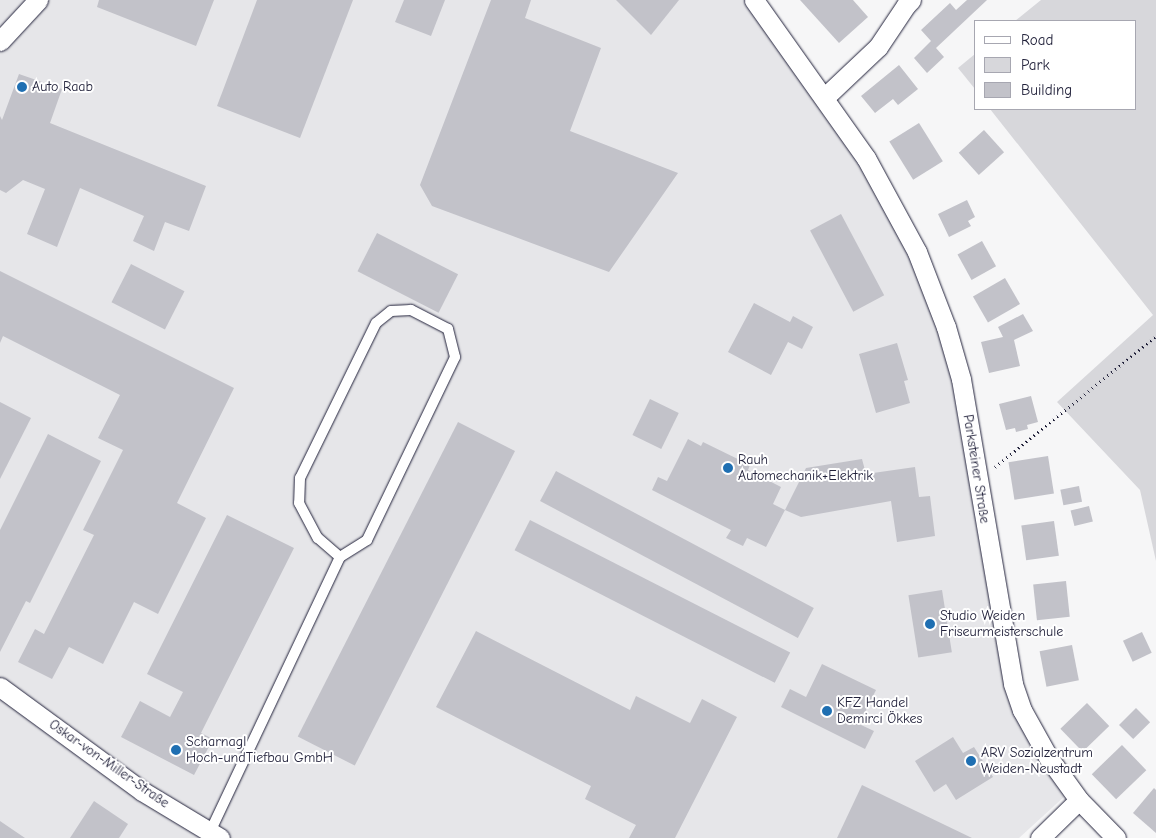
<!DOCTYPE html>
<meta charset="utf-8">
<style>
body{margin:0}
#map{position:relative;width:1156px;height:838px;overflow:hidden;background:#f6f6f7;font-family:"Comic Neue",sans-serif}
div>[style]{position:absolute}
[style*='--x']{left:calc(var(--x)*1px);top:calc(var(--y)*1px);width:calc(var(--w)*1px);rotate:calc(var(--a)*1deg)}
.built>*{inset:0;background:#e6e6e9}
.green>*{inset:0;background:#d7d7db}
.building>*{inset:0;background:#c2c2c9;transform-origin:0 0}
.path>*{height:3px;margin-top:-1.5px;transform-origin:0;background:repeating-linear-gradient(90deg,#22223b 0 1px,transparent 0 5px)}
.roads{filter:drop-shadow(0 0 1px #22223b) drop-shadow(0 0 1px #22223b)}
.lane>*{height:10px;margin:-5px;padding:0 5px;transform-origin:5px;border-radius:5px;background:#fff}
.street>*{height:19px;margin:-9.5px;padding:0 9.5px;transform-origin:9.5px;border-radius:9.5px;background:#fff}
.dots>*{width:14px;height:14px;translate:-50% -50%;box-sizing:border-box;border:2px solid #fff;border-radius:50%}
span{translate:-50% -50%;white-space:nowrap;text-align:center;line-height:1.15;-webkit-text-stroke:4px #fff;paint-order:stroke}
.poi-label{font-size:14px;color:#22223b}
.left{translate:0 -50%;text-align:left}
.street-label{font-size:14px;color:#22223b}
.legend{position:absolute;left:974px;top:20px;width:162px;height:90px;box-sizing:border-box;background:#fff;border:1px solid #a7a7b1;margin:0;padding:6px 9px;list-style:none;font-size:15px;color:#22223b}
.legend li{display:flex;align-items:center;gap:10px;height:25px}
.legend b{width:25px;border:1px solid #a7a7b1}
</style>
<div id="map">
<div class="built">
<i style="clip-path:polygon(0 0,750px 0,829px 110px,908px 242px,954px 373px,1008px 692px,1065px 796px,1019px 838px,0 838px)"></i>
</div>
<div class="green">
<i style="clip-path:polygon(1041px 0,1156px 0,1156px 561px,1140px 490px,1057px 402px,1153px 315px,990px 109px,1135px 109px,1135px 21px,1015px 21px)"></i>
<i style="clip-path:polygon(975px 54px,975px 89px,958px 68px)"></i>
</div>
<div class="building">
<i style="clip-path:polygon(99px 0,214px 0,196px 46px,97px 7px)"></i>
<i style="clip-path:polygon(257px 0,353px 0,300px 138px,217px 106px)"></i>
<i style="clip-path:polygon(404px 0,445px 0,431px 36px,395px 22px)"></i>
<i style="clip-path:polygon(491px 0,531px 0,525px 18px,601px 48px,570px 131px,678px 173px,609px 272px,432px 206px,420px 185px)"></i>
<i style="clip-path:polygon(616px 0,679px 0,651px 35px)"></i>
<i style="clip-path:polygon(800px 0,853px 0,868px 17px,839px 43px)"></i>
<i style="clip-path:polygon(967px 0,987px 0,936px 48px,944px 57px,927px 73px,914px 58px,931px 41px,921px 30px,950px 3px,956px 10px)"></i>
<i style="clip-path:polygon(899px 65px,918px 89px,898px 105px,893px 99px,875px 113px,861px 96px)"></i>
<i style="clip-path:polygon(19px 74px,62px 89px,50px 123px,206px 186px,189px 231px,165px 222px,154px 251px,133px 241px,144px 216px,80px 188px,57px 247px,27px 234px,45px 189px,23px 180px,6px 193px,0 190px,0 116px,2px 120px)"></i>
<i style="left:919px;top:123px;width:45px;height:35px;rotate:58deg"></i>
<i style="left:984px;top:130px;width:30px;height:34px;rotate:48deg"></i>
<i style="clip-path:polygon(967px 200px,975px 217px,968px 221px,971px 226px,949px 237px,938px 214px)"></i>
<i style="left:841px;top:214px;width:92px;height:35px;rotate:62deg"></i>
<i style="left:377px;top:233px;width:91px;height:43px;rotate:27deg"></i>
<i style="left:982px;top:241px;width:29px;height:28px;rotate:61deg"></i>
<i style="left:131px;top:264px;width:60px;height:43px;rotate:27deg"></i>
<i style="clip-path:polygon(0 271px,234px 388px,177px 503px,206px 518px,158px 614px,134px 602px,103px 664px,69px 647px,52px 679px,18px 662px,35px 629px,44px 634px,94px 535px,83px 530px,123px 450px,98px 438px,120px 395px,3px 336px,0 343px)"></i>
<i style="left:1005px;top:278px;width:30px;height:37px;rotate:60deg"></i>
<i style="clip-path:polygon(754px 303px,790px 322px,793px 316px,813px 327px,802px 349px,788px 342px,771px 375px,728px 352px)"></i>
<i style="clip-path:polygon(1023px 314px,1033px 331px,1014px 340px,1020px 366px,989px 373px,981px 342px,1003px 337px,998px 327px)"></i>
<i style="clip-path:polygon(897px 343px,908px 380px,904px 381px,910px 403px,876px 413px,859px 354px)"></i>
<i style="clip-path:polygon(1031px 396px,1038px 422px,1027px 425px,1028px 429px,1016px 432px,1015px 428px,1006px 430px,999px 404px)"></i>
<i style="left:650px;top:399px;width:32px;height:40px;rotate:26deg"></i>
<i style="clip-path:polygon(0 402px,31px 418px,0 479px)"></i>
<i style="left:458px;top:422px;width:64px;height:353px;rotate:27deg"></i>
<i style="clip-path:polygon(48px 434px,101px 461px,30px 603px,26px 601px,0 652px,0 530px)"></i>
<i style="clip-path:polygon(688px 439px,701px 446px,703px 442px,750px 465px,748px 470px,781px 487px,773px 504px,785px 510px,766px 547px,747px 538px,743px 546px,726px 538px,731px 530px,652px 490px,658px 477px,667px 481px)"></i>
<i style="left:1048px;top:456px;width:38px;height:40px;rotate:81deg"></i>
<i style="clip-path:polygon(862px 459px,866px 474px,915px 467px,919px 497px,930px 496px,935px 536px,897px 542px,891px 501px,801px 517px,785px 510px,806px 468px)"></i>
<i style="left:556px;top:471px;width:292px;height:34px;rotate:28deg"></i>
<i style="left:1079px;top:486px;width:16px;height:19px;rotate:79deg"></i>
<i style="left:1089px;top:506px;width:16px;height:19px;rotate:76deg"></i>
<i style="clip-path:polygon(227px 515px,294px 548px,201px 733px,213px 739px,194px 775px,121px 737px,140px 701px,170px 717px,183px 692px,147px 674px)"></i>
<i style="left:530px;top:520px;width:292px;height:34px;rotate:27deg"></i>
<i style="left:1054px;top:521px;width:35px;height:33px;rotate:82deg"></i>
<i style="left:1066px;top:581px;width:36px;height:33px;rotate:84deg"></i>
<i style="left:942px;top:590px;width:63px;height:34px;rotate:81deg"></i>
<i style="clip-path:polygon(476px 631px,630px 710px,636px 696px,690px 723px,702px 699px,737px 717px,675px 838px,629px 838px,636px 825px,585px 799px,591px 786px,436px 707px)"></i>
<i style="left:1142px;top:632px;width:23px;height:21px;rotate:65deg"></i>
<i style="left:1072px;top:645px;width:36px;height:33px;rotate:79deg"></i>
<i style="clip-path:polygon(822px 664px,876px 690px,859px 724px,874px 731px,865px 749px,781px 707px,790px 689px,806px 697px)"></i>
<i style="left:1087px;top:703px;width:32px;height:37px;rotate:46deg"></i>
<i style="left:1136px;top:708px;width:20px;height:24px;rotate:45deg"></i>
<i style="clip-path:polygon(953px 737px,963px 753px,974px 747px,993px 777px,956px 800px,946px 784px,934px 792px,915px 761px)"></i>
<i style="left:1122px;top:745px;width:35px;height:42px;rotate:46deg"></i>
<i style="clip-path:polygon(862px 785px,972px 838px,837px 838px)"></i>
<i style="clip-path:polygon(1154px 788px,1156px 790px,1156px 833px,1133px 813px)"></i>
<i style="clip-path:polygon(94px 801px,128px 824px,119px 838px,70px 838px)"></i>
<i style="clip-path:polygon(0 821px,25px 838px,0 838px)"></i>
</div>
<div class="path">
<i style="--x:995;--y:467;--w:208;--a:-39.1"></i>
</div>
<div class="roads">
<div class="lane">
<i style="--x:210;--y:832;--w:304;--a:-64.7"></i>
<i style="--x:340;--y:557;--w:32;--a:-32"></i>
<i style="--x:367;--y:540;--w:203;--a:-64.3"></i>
<i style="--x:455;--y:357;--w:29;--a:-104"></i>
<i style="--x:448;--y:329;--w:42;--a:-152.8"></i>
<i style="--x:411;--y:310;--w:20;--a:177"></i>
<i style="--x:391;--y:311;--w:19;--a:141"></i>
<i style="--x:376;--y:323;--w:173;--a:116.1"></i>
<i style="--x:300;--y:478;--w:25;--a:92"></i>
<i style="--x:299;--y:503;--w:40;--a:62"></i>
<i style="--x:318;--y:538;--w:29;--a:41"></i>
</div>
<div class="street">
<i style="--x:754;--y:0;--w:194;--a:54.7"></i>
<i style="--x:866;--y:158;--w:107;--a:61.5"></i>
<i style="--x:917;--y:252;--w:80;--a:68.9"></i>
<i style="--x:946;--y:327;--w:54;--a:73.9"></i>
<i style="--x:961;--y:379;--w:309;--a:80.3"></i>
<i style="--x:1013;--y:684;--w:28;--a:71"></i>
<i style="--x:1022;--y:710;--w:54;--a:61"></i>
<i style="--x:1048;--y:757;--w:53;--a:54.2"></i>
<i style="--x:1079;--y:800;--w:53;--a:45.8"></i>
<i style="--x:0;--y:41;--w:56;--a:-47.2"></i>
<i style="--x:824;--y:98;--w:74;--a:-43.4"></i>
<i style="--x:878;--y:47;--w:50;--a:-56.3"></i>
<i style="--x:906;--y:5;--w:7;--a:-45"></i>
<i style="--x:0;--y:687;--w:176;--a:36.2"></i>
<i style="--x:142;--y:791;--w:91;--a:31.1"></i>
<i style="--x:1040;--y:838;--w:54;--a:-44.3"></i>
</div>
</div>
<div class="dots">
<i style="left:22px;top:87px;background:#1f6fb2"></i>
<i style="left:728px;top:468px;background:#1f6fb2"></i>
<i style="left:930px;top:624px;background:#1f6fb2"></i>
<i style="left:827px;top:711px;background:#1f6fb2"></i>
<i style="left:176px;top:750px;background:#1f6fb2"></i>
<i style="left:971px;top:761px;background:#1f6fb2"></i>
</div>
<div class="poi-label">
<span class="left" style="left:32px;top:87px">Auto Raab</span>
<span class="left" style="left:738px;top:468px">Rauh<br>Automechanik+Elektrik</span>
<span class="left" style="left:940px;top:624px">Studio Weiden<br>Friseurmeisterschule</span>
<span class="left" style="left:837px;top:711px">KFZ Handel<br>Demirci Ökkes</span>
<span class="left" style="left:186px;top:750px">Scharnagl<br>Hoch-undTiefbau GmbH</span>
<span class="left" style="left:981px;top:761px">ARV Sozialzentrum<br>Weiden-Neustadt</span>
</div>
<div class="street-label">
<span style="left:976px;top:469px;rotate:81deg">Parksteiner Straße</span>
<span style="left:109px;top:764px;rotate:35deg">Oskar-von-Miller-Straße</span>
</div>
<ul class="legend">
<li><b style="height:6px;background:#fff"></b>Road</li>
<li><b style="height:14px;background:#d7d7db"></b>Park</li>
<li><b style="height:14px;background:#c2c2c9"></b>Building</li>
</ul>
</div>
